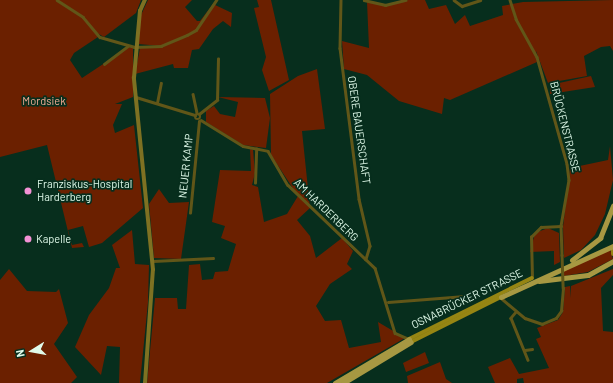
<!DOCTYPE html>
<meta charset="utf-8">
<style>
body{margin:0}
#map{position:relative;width:613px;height:383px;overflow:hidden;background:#072e1d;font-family:Barlow,sans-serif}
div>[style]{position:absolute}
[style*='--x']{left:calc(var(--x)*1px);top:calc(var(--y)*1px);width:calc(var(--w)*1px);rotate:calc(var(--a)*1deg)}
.green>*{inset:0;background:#6b2000}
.street>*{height:2.5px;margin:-1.25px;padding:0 1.25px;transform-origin:1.25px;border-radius:1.25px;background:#615618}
.street>.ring{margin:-1.25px;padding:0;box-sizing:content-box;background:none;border:2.5px solid #615618;border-radius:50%}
.secondary>*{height:3.5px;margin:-1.75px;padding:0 1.75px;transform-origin:1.75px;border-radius:1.75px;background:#7e7122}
.primary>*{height:4px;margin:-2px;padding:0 2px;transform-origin:2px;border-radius:2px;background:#968513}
.highway>*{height:5px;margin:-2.5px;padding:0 2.5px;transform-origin:2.5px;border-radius:2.5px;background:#a79842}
.street-bridge>*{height:2.5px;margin:-1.25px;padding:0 1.25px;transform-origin:1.25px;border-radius:1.25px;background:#615618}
.dots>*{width:11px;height:11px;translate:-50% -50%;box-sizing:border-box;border:2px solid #072e1d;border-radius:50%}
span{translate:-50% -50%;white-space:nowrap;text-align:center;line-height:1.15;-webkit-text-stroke:3.5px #072e1d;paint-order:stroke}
.park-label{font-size:11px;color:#f4ad95}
.street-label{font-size:11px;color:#e0faea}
.poi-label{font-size:11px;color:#e0faea}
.left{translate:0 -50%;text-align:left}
.north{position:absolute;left:12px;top:331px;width:40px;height:40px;-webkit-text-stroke:3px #072e1d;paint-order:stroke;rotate:259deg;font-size:11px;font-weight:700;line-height:16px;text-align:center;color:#e0faea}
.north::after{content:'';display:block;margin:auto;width:14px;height:18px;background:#e0faea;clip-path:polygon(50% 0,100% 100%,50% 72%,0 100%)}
</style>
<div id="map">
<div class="green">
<i style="clip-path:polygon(0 0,141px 0,136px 13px,104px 37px,97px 33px,98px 37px,74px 53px,70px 60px,82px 78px,129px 47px,133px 48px,133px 97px,115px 104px,122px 104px,113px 125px,115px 133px,134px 125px,143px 208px,102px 243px,89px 247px,83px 226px,68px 230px,72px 245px,82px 243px,84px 247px,72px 248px,47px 145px,0 157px)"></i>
<i style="clip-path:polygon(148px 0,192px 0,185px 7px,197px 21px,200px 21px,213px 4px,232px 13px,231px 27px,223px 21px,213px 29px,199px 49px,192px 50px,188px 68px,174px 68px,173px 64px,135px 74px,140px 48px,160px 48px,183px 38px,161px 46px,138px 44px,141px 15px)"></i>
<i style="clip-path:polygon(257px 0,271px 0,289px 80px,269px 91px,262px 70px,266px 57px,254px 8px,259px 7px)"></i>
<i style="clip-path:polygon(408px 0,425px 0,429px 9px,446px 5px,455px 24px,465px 15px,470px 26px,503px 15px,502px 6px,523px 2px,613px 0,613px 51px,610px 46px,601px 47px,584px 56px,587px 76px,548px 83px,536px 51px,537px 62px,450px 100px,444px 98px,442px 114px,399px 101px,367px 75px,344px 69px,342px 41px,369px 48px,367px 2px,387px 6px)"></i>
<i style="clip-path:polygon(317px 69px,325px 129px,302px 131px,310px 208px,297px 220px,310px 236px,316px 258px,342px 238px,353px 251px,347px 264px,352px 269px,330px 284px,316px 306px,325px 321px,341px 320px,349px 348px,381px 342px,378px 322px,405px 338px,327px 383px,147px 383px,155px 298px,177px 298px,178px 309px,186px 309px,189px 265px,200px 264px,202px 280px,213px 279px,215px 272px,228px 271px,236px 244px,221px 238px,225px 226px,212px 222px,220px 170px,251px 171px,250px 149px,253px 150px,255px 173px,252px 185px,258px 187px,264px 222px,287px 214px,298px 196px,271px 155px,270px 94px,298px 76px)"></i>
<i style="clip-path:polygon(591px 76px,595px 87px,550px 94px,550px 85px)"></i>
<i style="clip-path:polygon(218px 97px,265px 98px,270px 118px,266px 148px,243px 145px,206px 122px,206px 111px,214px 106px,220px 114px,235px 117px,238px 102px)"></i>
<i style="clip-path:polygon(610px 146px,613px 180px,605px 214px,595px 235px,581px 250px,564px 258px,563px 227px,570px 168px,608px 160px)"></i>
<i style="clip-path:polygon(159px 189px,169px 203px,189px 202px,181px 259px,154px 258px,149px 204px)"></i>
<i style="clip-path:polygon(548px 228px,559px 233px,560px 262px,554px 265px,554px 251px,530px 252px,535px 233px)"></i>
<i style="clip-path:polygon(132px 230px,135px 264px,149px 265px,148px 302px,140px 383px,119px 383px,120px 347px,107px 346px,101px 375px,75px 347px,89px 315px,109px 288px,116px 268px,120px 268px,112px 245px)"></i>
<i style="clip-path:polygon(610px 249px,613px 259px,588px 272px,564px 276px,564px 269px)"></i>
<i style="clip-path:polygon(9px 269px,27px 291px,56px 292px,59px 289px,68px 323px,54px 344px,77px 377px,71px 383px,0 383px,0 280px)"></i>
<i style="clip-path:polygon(613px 269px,613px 275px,601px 288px,603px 331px,613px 332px,613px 383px,524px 383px,523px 378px,517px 379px,517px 383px,495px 383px,488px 367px,510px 358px,519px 374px,549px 368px,536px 339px,541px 337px,537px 328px,558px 320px,563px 312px,565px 287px,570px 286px,571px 298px,571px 286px)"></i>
<i style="clip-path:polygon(425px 352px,429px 363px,406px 372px,403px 363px)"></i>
<i style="clip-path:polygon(440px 362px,446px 379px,452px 383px,408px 383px,407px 376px)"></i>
</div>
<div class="street">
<i style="--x:57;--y:0;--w:31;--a:33"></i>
<i style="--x:83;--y:17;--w:26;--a:50"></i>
<i style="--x:100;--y:37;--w:35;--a:16"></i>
<i style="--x:134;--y:47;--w:27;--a:-2"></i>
<i style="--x:161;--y:46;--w:28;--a:-23"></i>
<i style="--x:187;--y:35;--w:10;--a:-29"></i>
<i style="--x:196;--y:30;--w:36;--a:-56"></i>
<i style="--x:341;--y:0;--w:48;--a:91.2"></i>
<i style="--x:340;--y:48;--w:152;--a:82.8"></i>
<i style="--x:359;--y:199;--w:48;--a:76.8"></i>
<i style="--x:370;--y:246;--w:14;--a:107"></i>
<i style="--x:364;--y:0;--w:22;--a:13"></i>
<i style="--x:385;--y:5;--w:21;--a:-14"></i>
<i style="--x:454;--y:0;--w:10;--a:37"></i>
<i style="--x:462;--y:6;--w:19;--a:-18"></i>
<i style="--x:510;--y:0;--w:20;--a:72"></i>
<i style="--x:516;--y:19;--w:43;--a:61.1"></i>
<i style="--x:537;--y:57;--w:111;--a:74.3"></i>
<i style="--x:567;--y:164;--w:16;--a:83"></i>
<i style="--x:569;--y:180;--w:47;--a:99.9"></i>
<i style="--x:561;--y:226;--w:29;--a:88"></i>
<i style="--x:104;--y:64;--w:30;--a:-37"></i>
<i style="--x:193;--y:94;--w:19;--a:78"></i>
<i style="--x:136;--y:97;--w:62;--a:17"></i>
<i style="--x:157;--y:103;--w:20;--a:-79"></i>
<i class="ring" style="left:195px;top:114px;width:3.5px;height:3.5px"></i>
<i style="--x:199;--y:114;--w:23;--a:-38"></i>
<i style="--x:217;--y:100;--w:41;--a:-88.6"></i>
<i style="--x:201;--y:120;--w:49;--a:31.8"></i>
<i style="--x:243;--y:146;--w:25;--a:11"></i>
<i style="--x:268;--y:151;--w:39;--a:60"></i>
<i style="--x:288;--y:185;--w:120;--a:43.7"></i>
<i style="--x:375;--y:268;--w:68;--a:72.9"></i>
<i style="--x:395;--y:333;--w:15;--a:23"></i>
<i style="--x:255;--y:183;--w:34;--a:-88"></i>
<i style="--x:190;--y:213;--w:92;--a:-84.4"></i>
<i style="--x:153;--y:261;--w:60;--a:-2.9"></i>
<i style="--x:532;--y:278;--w:41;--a:-91.4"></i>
<i style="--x:531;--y:237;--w:14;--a:-45"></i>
<i style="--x:541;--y:227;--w:20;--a:-3"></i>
<i style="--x:501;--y:298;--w:31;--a:40"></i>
<i style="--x:525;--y:318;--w:18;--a:19"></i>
<i style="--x:542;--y:324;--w:15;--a:-23"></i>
<i style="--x:556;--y:318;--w:9;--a:-54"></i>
<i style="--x:561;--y:311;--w:23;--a:-85"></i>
<i style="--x:388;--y:302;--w:90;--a:-4.4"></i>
<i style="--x:516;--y:312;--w:8;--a:130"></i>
<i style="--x:511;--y:318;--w:45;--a:68"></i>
<i style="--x:525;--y:350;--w:7;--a:-8"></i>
</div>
<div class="secondary">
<i style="--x:145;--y:383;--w:113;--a:-86"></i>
<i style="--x:153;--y:270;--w:193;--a:-95.7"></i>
<i style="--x:134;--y:78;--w:67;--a:-84.9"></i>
<i style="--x:140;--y:11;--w:12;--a:-66"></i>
</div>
<div class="primary">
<i style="--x:613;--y:248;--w:6;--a:90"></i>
<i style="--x:409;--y:339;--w:137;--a:-26.4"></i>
<i style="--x:411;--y:342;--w:101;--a:-26.6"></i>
</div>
<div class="highway">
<i style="--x:572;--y:260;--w:36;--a:-38"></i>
<i style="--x:600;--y:238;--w:35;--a:-68"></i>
<i style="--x:539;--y:281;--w:49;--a:-7"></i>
<i style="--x:588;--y:275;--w:29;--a:-29"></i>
<i style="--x:501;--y:297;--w:123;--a:-24.5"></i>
<i style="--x:335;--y:383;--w:86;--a:-30.7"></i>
<i style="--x:343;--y:383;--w:79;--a:-31.1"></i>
</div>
<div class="street-bridge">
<i style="--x:562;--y:255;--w:33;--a:88"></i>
</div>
<div class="dots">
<i style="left:28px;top:191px;background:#f391d5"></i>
<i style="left:28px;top:239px;background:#f391d5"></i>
</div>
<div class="park-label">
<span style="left:44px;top:101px">Mordsiek</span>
</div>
<div class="street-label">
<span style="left:565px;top:127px;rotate:76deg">BRÜCKENSTRASSE</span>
<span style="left:359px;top:130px;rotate:82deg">OBERE BAUERSCHAFT</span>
<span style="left:186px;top:166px;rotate:-84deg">NEUER KAMP</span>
<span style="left:326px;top:210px;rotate:44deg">AM HARDERBERG</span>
<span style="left:467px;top:299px;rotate:-26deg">OSNABRÜCKER STRASSE</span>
</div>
<div class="poi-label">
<span class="left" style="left:37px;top:191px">Franziskus-Hospital<br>Harderberg</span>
<span class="left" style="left:36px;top:239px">Kapelle</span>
</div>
<div class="north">N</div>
</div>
